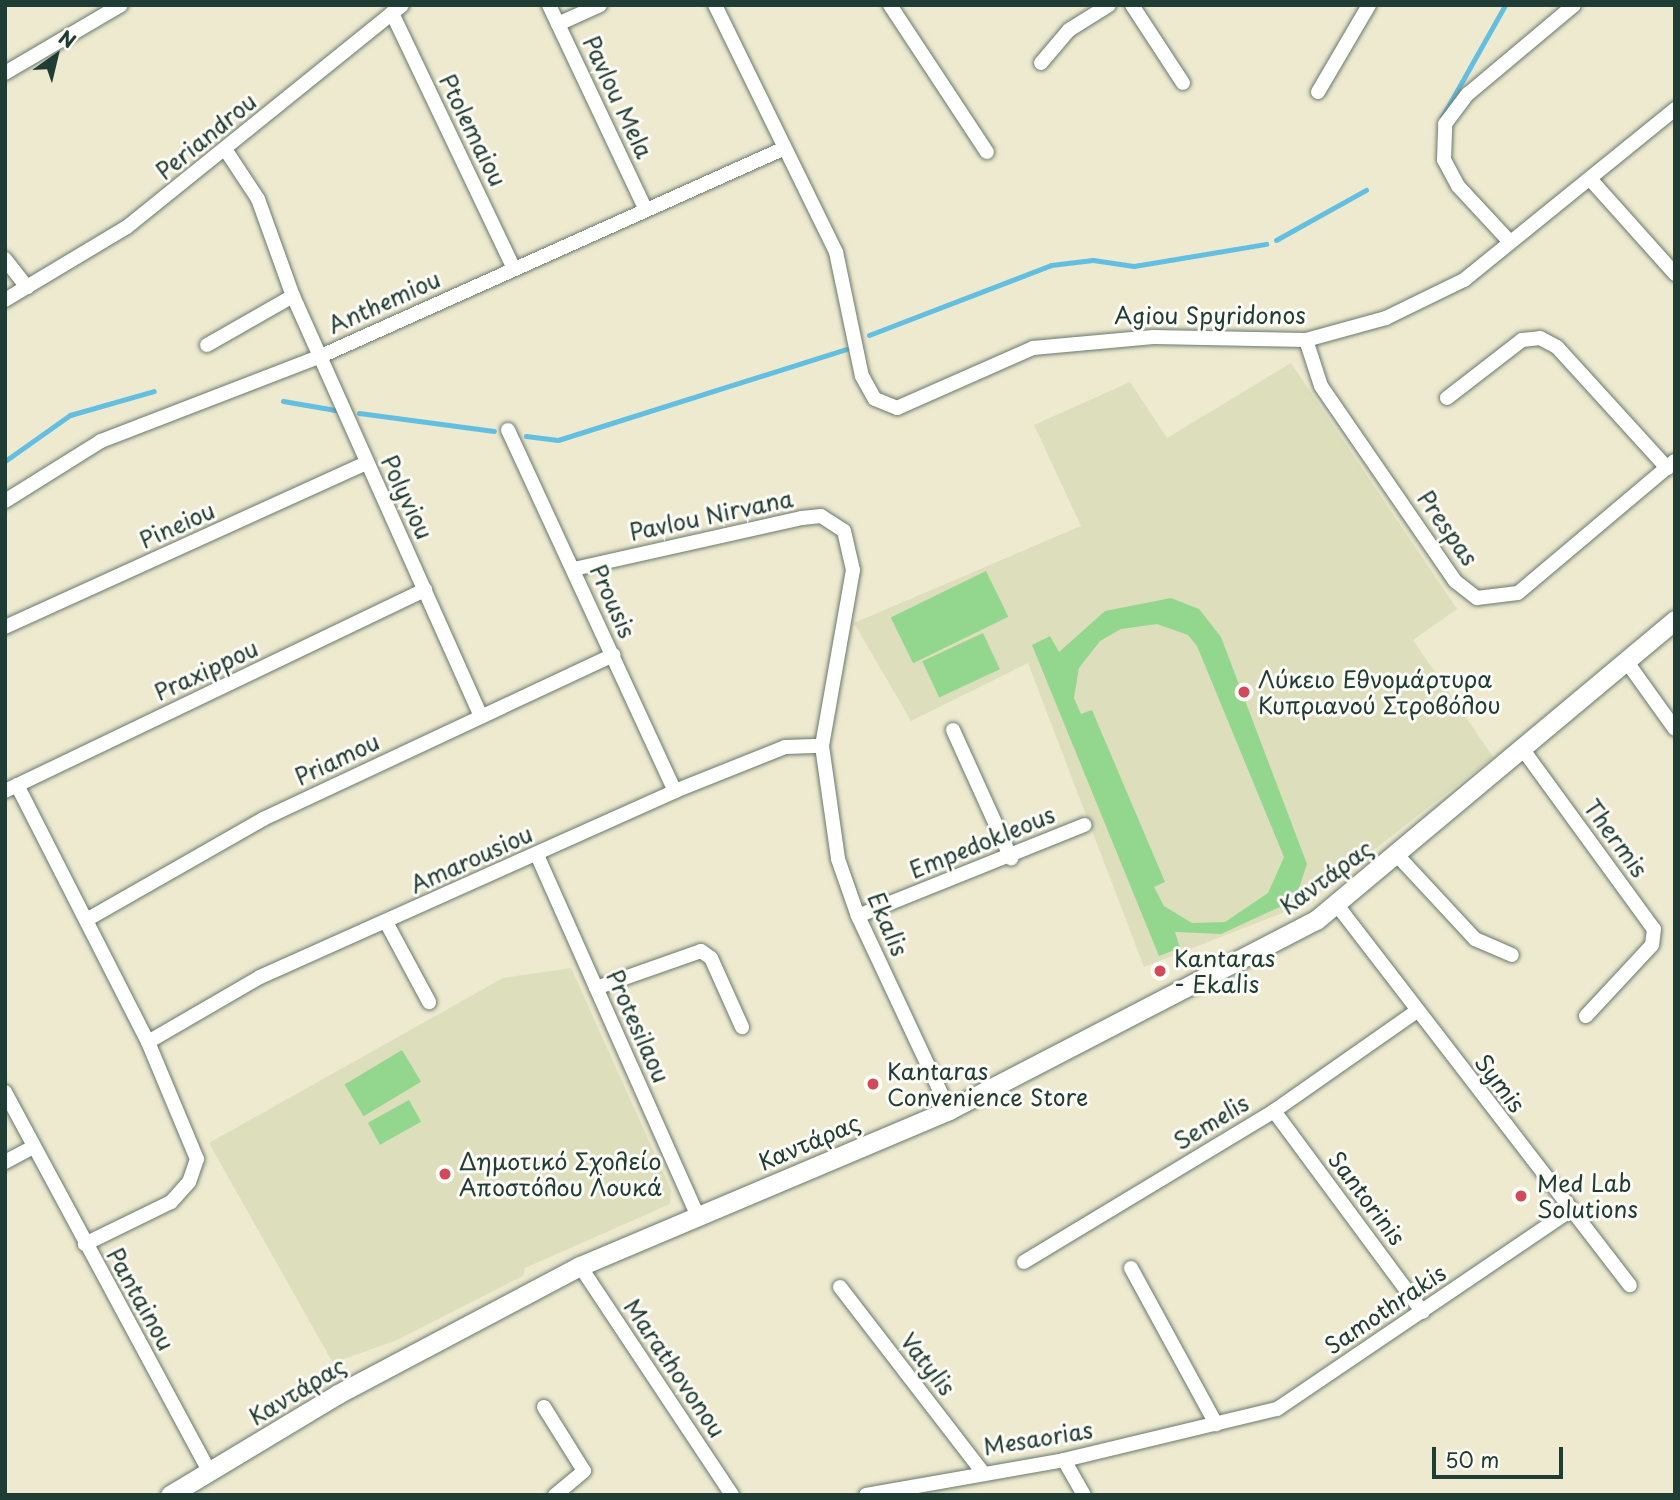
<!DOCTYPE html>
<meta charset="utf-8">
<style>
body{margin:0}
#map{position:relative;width:1680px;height:1500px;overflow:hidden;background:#eeead0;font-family:"Playpen Sans",sans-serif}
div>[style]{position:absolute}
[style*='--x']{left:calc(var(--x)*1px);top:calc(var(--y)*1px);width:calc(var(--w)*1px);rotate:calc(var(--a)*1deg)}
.built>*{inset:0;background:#dddebc}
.green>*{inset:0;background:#93d78f;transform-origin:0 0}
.stream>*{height:5px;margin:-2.5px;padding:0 2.5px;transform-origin:2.5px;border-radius:2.5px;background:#63bfe1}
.roads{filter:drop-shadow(0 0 2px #677a6b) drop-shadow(0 0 2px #677a6b)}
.street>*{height:14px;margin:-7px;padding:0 7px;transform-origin:7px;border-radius:7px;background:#fff}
.secondary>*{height:19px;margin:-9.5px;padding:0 9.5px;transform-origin:9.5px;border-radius:9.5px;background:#fff}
.dots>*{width:19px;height:19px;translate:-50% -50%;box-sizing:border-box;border:4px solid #fdfcf7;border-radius:50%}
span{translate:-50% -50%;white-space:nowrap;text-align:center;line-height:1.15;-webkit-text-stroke:6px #fdfcf7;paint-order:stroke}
.street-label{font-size:23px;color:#1f3d34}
.poi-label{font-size:23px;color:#1f3d34}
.left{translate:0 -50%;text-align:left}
.frame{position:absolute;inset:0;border:7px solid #1f3d34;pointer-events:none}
.north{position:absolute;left:21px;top:21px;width:70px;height:70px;-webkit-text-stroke:5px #fdfcf7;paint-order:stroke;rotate:34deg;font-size:19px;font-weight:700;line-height:28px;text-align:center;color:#1f3d34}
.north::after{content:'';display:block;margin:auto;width:24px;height:32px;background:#1f3d34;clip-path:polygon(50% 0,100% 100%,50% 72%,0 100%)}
.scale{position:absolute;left:1432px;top:1447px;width:131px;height:32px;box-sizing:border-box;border:4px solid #1f3d34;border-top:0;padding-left:9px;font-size:21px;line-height:24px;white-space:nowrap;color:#1f3d34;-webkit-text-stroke:5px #fdfcf7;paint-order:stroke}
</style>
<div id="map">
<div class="built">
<i style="clip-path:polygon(1291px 363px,1457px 609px,1413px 640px,1493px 757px,1303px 905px,1144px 967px,1028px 663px,911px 721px,854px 623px,1081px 526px,1034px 425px,1130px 382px,1167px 438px)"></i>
<i style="clip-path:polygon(571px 968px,671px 1190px,670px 1204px,525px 1268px,523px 1276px,397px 1340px,333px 1363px,209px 1143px,503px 978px)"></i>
</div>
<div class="green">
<i style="left:986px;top:571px;width:51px;height:106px;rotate:64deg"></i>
<i style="clip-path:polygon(evenodd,1171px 598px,1199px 609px,1221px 637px,1307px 864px,1295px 900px,1221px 934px,1175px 932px,1180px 948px,1159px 956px,1032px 645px,1050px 636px,1059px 652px,1105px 611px,1171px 598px,1157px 624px,1188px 635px,1197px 646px,1284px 857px,1268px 893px,1225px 922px,1192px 923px,1164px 906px,1154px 887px,1165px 882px,1092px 710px,1081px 714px,1074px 698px,1079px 668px,1100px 641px,1121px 629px,1157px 624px)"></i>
<i style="left:983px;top:633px;width:40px;height:67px;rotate:65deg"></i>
<i style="left:402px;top:1050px;width:37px;height:67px;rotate:59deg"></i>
<i style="left:409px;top:1100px;width:25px;height:47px;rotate:61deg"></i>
</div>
<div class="stream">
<i style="--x:1442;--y:117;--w:129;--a:-60.6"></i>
<i style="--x:1276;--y:240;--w:103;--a:-29.1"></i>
<i style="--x:869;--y:335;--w:195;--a:-21"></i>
<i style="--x:1051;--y:265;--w:42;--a:-6.8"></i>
<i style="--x:1093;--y:260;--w:41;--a:8.3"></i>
<i style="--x:1134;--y:266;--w:134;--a:-9.5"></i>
<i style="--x:283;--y:401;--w:53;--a:9.8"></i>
<i style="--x:359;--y:413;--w:136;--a:7.6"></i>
<i style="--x:526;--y:436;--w:32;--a:7"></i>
<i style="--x:558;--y:440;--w:302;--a:-17.5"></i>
<i style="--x:5;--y:461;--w:80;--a:-35.3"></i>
<i style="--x:70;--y:415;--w:87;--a:-15.9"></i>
</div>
<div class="roads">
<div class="street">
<i style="--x:549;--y:5;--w:225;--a:64.7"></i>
<i style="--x:715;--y:5;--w:275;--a:63.9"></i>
<i style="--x:836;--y:252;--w:127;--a:78.2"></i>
<i style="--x:862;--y:376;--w:26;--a:61"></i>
<i style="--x:875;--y:399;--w:24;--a:22"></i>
<i style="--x:897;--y:408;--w:149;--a:-23.8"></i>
<i style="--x:1033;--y:348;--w:121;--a:-5.2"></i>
<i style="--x:1153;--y:337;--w:153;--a:1.1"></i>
<i style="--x:1306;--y:340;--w:83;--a:-15.4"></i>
<i style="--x:1386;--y:318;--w:87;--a:-26"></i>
<i style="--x:1464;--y:280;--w:272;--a:-39"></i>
<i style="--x:890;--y:5;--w:176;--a:56.6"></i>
<i style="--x:1132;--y:5;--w:93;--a:56.8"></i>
<i style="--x:392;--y:13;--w:281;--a:64.5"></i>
<i style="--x:558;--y:24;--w:46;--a:-24.3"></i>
<i style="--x:1041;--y:63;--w:43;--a:-49.7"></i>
<i style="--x:1069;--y:30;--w:47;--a:-32"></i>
<i style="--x:5;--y:73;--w:134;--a:-30.4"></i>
<i style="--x:1318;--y:92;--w:101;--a:-59.6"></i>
<i style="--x:227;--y:152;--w:56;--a:56.6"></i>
<i style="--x:258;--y:199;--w:103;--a:70.2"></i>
<i style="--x:293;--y:296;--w:460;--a:65.9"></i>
<i style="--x:1591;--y:180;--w:126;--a:48.2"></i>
<i style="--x:1510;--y:242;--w:76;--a:-132.9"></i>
<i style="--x:1458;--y:186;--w:30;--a:-118"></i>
<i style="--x:1444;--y:160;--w:36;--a:-88"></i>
<i style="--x:1445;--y:124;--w:38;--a:-53"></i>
<i style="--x:1468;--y:94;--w:138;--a:-40"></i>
<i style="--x:5;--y:259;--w:36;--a:52"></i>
<i style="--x:5;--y:300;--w:142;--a:-30.9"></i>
<i style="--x:127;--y:227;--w:353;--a:-38.9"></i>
<i style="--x:1306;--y:340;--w:48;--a:71.9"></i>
<i style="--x:1321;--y:386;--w:237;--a:55.5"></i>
<i style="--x:1455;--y:581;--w:28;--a:38"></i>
<i style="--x:1477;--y:598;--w:41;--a:-7"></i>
<i style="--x:1518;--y:593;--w:205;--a:-40.1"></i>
<i style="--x:207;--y:345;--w:99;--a:-29.7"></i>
<i style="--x:1447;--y:398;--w:95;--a:-37.7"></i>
<i style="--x:1522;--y:340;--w:18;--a:-6"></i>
<i style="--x:1540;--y:338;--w:19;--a:28"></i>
<i style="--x:1557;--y:347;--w:164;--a:47.7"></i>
<i style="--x:508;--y:430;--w:398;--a:65.2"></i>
<i style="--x:5;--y:501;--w:113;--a:-32"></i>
<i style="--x:101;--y:441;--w:236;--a:-21.1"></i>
<i style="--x:321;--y:356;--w:508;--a:-24.15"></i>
<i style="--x:574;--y:569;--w:234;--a:-12.6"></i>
<i style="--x:802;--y:518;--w:19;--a:-6"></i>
<i style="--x:821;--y:516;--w:27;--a:33"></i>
<i style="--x:844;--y:531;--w:40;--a:77"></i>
<i style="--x:853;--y:570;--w:179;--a:100"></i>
<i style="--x:822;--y:746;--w:114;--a:81.9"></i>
<i style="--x:838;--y:859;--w:60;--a:70.7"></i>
<i style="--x:858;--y:916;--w:214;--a:64.9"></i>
<i style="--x:5;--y:627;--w:397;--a:-24.4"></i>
<i style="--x:1627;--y:662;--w:82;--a:54.4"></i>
<i style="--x:953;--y:730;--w:141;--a:65.6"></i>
<i style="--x:1524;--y:751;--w:220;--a:53.9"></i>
<i style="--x:1654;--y:929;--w:16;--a:97"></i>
<i style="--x:1652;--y:945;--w:97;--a:132.9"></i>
<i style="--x:17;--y:785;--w:288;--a:63"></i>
<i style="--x:148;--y:1042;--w:127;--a:67.3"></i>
<i style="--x:197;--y:1159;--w:24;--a:109"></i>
<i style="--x:189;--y:1182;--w:27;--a:132"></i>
<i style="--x:171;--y:1202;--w:96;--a:154"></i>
<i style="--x:5;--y:791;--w:466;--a:-25.6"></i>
<i style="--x:537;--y:855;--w:394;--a:66"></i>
<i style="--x:1397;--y:855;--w:115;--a:47.1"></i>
<i style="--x:1475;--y:939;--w:40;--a:23.4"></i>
<i style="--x:1337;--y:905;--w:480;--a:52.4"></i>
<i style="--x:858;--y:916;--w:244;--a:-21.9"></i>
<i style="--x:88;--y:919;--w:202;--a:-29.7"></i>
<i style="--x:263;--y:819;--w:387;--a:-25.1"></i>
<i style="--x:386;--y:922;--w:91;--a:61.7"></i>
<i style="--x:596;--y:988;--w:111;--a:-19.4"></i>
<i style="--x:701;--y:951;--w:12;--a:35"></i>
<i style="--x:711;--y:958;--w:76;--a:65.8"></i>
<i style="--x:148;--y:1042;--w:129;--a:-30.1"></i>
<i style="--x:260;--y:977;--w:455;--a:-24.1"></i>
<i style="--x:675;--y:791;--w:118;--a:-21.8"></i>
<i style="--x:785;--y:747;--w:37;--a:-2"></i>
<i style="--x:5;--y:1092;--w:432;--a:61.7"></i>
<i style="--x:1274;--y:1111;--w:250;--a:53.5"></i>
<i style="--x:5;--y:1162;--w:30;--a:-28"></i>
<i style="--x:1024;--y:1262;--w:292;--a:-31.1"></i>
<i style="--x:1274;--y:1111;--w:174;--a:-35"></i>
<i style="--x:580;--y:1266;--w:275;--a:56.4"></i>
<i style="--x:1131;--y:1268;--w:178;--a:61.4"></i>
<i style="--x:840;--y:1287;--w:231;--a:52.4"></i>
<i style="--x:544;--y:1407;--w:75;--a:58"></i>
<i style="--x:584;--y:1471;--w:38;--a:140"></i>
<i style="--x:1064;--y:1460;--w:40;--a:60.3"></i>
<i style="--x:866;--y:1495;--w:201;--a:-10"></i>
<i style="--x:1064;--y:1460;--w:219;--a:-13.5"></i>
<i style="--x:1277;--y:1409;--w:353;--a:-34.1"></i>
</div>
<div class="secondary">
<i style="--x:170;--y:1495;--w:196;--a:-31"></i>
<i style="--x:338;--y:1394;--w:274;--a:-27.9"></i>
<i style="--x:580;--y:1266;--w:401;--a:-22.9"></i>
<i style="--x:949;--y:1110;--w:413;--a:-27.4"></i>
<i style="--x:1316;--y:920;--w:468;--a:-39.9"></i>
</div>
</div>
<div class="dots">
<i style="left:1244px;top:692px;background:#d1495b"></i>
<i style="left:1160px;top:971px;background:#d1495b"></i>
<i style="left:873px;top:1084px;background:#d1495b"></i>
<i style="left:445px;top:1174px;background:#d1495b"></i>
<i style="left:1521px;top:1196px;background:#d1495b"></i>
</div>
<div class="street-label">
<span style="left:618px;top:97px;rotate:65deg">Pavlou Mela</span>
<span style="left:473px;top:130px;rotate:64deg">Ptolemaiou</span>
<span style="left:206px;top:136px;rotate:-39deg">Periandrou</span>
<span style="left:384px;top:302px;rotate:-24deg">Anthemiou</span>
<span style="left:1210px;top:315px">Agiou Spyridonos</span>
<span style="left:407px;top:497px;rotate:65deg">Polyviou</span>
<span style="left:711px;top:515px;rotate:-12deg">Pavlou Nirvana</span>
<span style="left:177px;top:525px;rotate:-24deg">Pineiou</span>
<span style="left:1448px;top:528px;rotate:55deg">Prespas</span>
<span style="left:613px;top:601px;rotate:66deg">Prousis</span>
<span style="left:206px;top:670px;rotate:-25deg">Praxippou</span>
<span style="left:337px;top:759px;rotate:-25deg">Priamou</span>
<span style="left:1616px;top:838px;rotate:54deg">Thermis</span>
<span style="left:982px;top:842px;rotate:-22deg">Empedokleous</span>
<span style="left:471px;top:859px;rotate:-24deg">Amarousiou</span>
<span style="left:1326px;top:877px;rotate:-36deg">Καντάρας</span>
<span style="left:888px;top:924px;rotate:67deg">Ekalis</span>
<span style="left:638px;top:1026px;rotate:66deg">Protesilaou</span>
<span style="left:1500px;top:1083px;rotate:53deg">Symis</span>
<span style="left:1211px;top:1122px;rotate:-31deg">Semelis</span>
<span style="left:809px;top:1142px;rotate:-23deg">Καντάρας</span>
<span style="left:1367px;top:1198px;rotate:53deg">Santorinis</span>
<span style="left:141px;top:1299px;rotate:61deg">Pantainou</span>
<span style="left:1385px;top:1309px;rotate:-34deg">Samothrakis</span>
<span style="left:928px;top:1364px;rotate:52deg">Vatylis</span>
<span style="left:675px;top:1368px;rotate:56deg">Marathovonou</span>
<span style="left:297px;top:1391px;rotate:-31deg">Καντάρας</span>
<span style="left:1038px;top:1438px;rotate:-9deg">Mesaorias</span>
</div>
<div class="poi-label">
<span class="left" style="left:1258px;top:692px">Λύκειο Εθνομάρτυρα<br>Κυπριανού Στροβόλου</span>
<span class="left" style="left:1174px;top:971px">Kantaras<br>- Ekalis</span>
<span class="left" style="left:887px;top:1084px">Kantaras<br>Convenience Store</span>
<span class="left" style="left:459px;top:1174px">Δημοτικό Σχολείο<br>Αποστόλου Λουκά</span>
<span class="left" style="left:1537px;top:1196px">Med Lab<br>Solutions</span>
</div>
<div class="frame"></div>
<div class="north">N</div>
<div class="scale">50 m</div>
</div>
